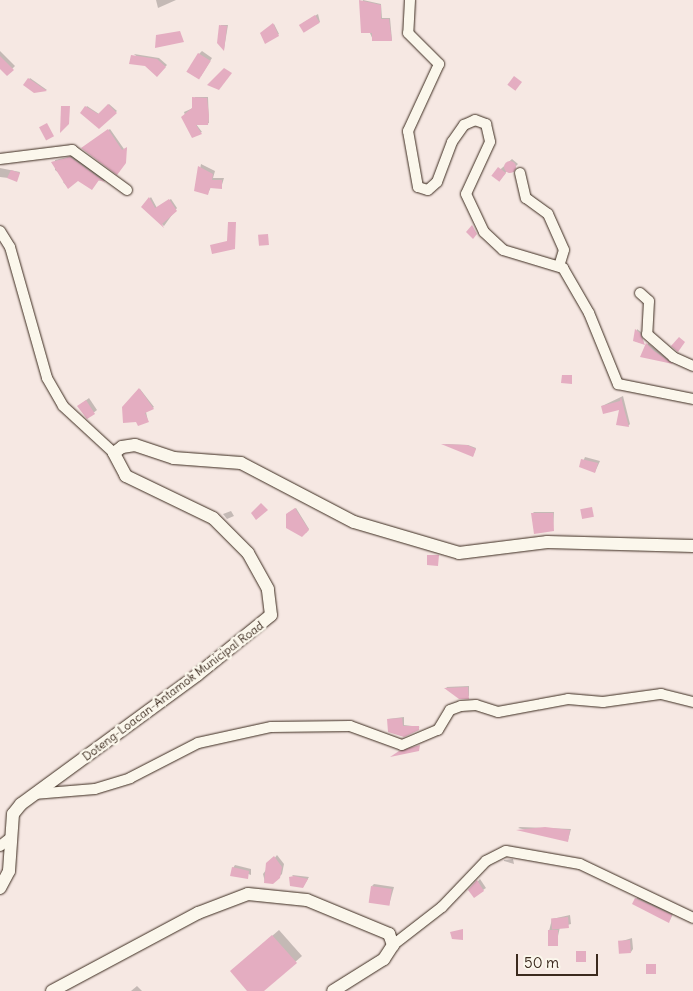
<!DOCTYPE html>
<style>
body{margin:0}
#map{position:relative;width:693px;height:991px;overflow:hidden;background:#f6e8e3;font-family:Delius,sans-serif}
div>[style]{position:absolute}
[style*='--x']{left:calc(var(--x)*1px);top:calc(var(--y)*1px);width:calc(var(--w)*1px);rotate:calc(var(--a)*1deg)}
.shadow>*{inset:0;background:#0003}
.building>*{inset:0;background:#e4adc1;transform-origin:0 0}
.round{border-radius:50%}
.roads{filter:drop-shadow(0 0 1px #3b2a1e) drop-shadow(0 0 1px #3b2a1e)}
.minor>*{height:10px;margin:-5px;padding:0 5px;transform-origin:5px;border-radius:5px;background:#fbf7ec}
.tertiary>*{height:12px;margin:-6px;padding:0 6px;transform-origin:6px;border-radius:6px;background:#fbf7ec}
span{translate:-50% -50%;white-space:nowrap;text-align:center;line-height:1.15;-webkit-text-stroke:5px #fbf7ec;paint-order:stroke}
.street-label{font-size:12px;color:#3b2a1e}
.scale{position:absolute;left:516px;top:954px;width:82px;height:22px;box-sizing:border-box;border:2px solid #3b2a1e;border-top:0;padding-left:6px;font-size:15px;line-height:18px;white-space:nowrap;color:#3b2a1e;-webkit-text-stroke:4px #fbf7ec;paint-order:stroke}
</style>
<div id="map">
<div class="shadow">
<i style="clip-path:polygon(156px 0,176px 0,158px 8px)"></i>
<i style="clip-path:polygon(363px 0,381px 4px,382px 18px,390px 18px,392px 40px,373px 40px,360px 10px)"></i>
<i style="clip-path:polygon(318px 14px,320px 22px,303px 23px)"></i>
<i style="clip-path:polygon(274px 24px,279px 34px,266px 42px,261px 34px)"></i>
<i style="clip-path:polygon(221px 25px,228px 25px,224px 49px,218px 42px)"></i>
<i style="clip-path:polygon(0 51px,15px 66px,7px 74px,0 67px)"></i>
<i style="clip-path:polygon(202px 51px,212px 58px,201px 76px,199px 54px)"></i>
<i style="clip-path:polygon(134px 54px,159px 58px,167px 65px,157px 75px)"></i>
<i style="clip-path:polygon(30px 78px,47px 90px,34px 91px,25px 85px)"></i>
<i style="clip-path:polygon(195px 97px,208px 97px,209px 123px,196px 124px,202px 132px,192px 136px,184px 112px,193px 108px)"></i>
<i style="clip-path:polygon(109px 104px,117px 111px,99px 127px,82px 113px,87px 106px,99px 114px)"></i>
<i style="clip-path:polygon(110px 129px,124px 149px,127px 148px,119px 172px,84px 147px)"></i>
<i style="clip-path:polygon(72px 156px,106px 181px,78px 179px,68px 187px,63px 182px,67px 179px,55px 170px,55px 160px)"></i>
<i style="clip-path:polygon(512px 159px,518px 164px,509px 173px,507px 171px,500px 180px,493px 176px)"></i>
<i style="clip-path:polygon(201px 164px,215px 171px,213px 178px,224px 178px,221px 188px,211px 187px,208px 193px,196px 190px)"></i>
<i style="clip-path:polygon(0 168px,20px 172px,17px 179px,0 177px)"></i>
<i style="clip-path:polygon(151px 197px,157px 208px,171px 199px,177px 208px,164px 226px,142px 207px)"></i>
<i style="clip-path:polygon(637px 329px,641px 332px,644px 344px,635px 341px)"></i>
<i style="clip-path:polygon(648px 343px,672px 363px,642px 356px)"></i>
<i style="clip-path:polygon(140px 389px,154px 407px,146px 412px,148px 421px,123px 408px)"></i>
<i style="clip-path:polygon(623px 396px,630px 424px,628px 426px,620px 409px,602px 406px)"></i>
<i style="clip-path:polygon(89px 398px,97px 410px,88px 417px,81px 404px)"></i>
<i style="clip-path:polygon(444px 444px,468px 445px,476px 448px,473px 456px)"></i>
<i style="clip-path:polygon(585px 457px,600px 461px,595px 472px,581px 466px)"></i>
<i style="clip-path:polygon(296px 508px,309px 529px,306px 533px,288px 513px)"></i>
<i style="clip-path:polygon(231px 511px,234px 516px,227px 519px,223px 514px)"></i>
<i style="clip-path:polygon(554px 512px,553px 530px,533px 513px,534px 512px)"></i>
<i style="clip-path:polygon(469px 686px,469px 696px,460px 698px,446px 687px)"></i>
<i style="clip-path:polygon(404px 717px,404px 725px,420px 727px,400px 735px,388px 719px)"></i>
<i style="clip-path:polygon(518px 828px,520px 827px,571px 829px,568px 840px)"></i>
<i style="clip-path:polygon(277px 855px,284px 864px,282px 874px,273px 883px,265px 882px,263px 874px)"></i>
<i style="clip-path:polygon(513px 859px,514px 864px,504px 861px,504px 860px)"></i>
<i style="clip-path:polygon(235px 865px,251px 869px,251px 875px,233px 868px)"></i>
<i style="clip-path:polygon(292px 875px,309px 877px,303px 887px)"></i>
<i style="clip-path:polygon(480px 879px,486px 888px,474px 896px,470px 890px)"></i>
<i style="clip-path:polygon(374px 884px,394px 887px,389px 905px,372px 886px)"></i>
<i style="clip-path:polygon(638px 897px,673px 914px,670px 920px,636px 899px)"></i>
<i style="clip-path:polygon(570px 915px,571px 924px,560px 927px,556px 945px,549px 931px,552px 919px)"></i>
<i style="clip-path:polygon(279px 930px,302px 956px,262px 991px,249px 991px,237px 966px)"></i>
<i style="clip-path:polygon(632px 938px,633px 949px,631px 952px,619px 942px)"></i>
<i style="clip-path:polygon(137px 986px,142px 991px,131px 991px)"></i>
</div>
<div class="building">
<i style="clip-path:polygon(359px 0,381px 5px,381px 19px,389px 19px,392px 41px,372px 41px,372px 33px,361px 33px)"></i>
<i style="left:315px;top:15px;width:9px;height:19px;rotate:58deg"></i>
<i style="clip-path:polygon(273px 23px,279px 36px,265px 44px,260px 33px)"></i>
<i style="clip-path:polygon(219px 25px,227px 26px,224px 51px,217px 43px)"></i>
<i style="clip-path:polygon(180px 31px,184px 42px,155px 48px,156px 35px)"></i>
<i style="left:198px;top:53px;width:15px;height:22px;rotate:32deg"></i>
<i style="clip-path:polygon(131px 55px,157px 59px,166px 67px,157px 77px,145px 66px,129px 64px)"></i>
<i style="clip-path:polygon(0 56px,14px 70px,7px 76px,0 69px)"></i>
<i style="clip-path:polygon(224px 68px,232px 73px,219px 90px,207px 85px)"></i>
<i style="left:514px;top:76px;width:10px;height:11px;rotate:37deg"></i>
<i style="clip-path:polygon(28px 78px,47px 91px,34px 93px,23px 85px)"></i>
<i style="clip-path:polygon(192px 97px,207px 98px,209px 116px,208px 125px,196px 125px,202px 134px,192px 138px,181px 117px,192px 108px)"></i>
<i style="clip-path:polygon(108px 104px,117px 113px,99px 129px,80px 113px,85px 106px,98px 114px)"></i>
<i style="clip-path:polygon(61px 106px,70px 106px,69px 124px,60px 133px)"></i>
<i style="left:47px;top:123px;width:15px;height:9px;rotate:62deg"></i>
<i style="clip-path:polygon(108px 129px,122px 150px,127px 147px,126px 163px,117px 175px,81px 148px)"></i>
<i style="clip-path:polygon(70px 157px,106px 183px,99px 180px,92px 190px,78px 181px,68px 189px,51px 162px)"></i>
<i class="round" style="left:504px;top:161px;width:12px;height:12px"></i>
<i style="clip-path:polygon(198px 166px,213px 174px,212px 180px,222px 180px,222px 189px,210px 188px,208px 195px,194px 191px)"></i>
<i style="left:498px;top:167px;width:10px;height:11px;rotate:37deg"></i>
<i style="clip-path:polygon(11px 170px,20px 173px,17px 182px,7px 178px)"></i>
<i style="clip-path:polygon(149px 197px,155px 208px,169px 199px,177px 211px,162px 224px,164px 228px,141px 207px)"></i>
<i style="clip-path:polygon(228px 222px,236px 222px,235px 249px,212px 254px,210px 245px,227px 241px)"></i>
<i style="clip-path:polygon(472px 225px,477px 234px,473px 239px,466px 232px)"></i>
<i style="left:268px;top:234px;width:11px;height:10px;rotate:85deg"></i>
<i style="clip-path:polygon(635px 329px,640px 333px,645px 345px,633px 341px)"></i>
<i style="clip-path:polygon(679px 337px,685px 342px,678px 352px,671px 346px)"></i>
<i style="clip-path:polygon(646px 343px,654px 351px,673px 364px,640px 357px)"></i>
<i style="clip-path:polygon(562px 375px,572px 375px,572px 384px,561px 383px)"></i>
<i style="clip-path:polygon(139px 388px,154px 409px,145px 413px,149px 422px,138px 426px,136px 422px,123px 423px,122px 407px)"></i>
<i style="clip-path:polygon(621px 397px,624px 409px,629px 427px,616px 425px,619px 410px,603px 414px,601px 406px,620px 401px)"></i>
<i style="clip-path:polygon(86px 400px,95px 414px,87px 419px,77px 406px)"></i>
<i style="clip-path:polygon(441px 444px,467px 445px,476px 449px,473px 457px)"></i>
<i style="clip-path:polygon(581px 459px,598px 463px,595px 473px,579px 467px)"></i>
<i style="clip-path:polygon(261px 503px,268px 510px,256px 520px,251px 513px)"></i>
<i style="left:592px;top:507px;width:10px;height:12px;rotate:79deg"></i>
<i style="clip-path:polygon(295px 508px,309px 530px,302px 537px,286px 528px,286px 514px)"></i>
<i style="clip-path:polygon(531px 513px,553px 513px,554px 531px,534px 534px)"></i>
<i style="clip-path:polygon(427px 555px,439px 555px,438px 566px,427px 565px)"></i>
<i style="clip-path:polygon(468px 687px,469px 699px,459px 699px,444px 688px)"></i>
<i style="clip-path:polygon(402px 718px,403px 726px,419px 726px,419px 730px,404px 737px,388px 732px,387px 719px)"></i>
<i style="clip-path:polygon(420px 745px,419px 751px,390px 757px,399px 751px)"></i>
<i style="clip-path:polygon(545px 827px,570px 830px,568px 842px,516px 830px)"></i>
<i style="clip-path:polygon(274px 856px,282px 867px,280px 878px,273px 884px,264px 883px,266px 863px)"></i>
<i style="clip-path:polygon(232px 867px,249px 871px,248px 879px,230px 876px)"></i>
<i style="clip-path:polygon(289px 877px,294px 876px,308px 879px,303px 888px,290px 886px)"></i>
<i style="clip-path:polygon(477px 880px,484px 891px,474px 898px,468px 890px)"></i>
<i style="left:371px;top:886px;width:21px;height:17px;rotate:8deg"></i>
<i style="clip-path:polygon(635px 898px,672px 915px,669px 923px,632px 904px)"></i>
<i style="left:568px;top:917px;width:11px;height:17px;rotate:85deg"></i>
<i style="clip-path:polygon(463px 929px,463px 940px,452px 939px,450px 932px)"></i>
<i style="left:548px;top:930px;width:10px;height:16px"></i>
<i style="clip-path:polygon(272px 935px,297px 963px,264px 991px,247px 991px,230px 971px)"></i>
<i style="left:630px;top:940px;width:13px;height:12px;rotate:86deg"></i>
<i style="left:576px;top:951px;width:10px;height:11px"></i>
<i style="left:646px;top:964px;width:10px;height:10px"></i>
</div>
<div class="roads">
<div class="minor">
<i style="--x:410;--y:0;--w:33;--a:93"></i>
<i style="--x:408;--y:33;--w:44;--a:45"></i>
<i style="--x:439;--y:64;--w:74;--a:114.8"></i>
<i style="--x:408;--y:131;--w:57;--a:79.9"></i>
<i style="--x:418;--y:187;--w:10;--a:17"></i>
<i style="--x:428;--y:190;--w:12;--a:-42"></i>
<i style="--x:437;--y:182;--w:43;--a:-69.4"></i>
<i style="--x:452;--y:142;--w:21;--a:-55"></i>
<i style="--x:464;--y:125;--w:12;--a:-24"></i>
<i style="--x:475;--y:120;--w:12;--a:20"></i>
<i style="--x:486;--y:124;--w:18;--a:77"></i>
<i style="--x:490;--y:142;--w:57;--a:114.8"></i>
<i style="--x:466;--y:194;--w:42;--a:64.7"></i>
<i style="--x:484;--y:232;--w:26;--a:43"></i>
<i style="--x:503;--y:250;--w:63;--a:16.7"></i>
<i style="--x:563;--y:268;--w:52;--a:60"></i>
<i style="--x:589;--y:313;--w:77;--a:67.8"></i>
<i style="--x:618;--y:384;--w:76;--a:11.3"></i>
<i style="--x:0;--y:159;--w:73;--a:-7.1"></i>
<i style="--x:72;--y:150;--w:68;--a:36"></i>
<i style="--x:520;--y:173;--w:26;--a:77"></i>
<i style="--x:526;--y:198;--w:27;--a:36"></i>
<i style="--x:548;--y:214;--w:39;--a:66"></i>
<i style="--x:564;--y:250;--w:17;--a:107"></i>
<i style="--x:0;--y:231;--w:19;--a:58"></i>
<i style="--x:10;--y:247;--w:136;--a:74.2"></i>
<i style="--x:47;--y:378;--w:32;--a:60"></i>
<i style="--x:63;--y:406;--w:69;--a:42.7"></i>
<i style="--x:640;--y:293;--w:12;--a:42"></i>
<i style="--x:649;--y:301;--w:33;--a:93"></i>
<i style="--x:647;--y:334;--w:35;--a:41"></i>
<i style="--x:673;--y:357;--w:22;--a:24"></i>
<i style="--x:34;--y:794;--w:61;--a:-4.7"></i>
<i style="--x:95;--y:789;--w:37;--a:-17"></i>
<i style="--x:130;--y:778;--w:76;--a:-27.2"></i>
<i style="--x:198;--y:743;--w:75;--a:-12.4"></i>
<i style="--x:271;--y:727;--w:79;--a:-0.7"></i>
<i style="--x:350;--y:726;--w:55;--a:20.1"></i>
<i style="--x:402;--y:745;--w:39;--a:-23"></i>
<i style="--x:438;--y:730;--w:23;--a:-59"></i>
<i style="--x:450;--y:710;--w:12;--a:-20"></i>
<i style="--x:461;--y:706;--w:15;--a:-4"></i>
<i style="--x:476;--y:705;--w:23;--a:18"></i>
<i style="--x:498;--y:712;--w:71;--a:-10.5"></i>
<i style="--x:568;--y:699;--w:35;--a:5"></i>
<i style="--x:603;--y:702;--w:59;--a:-7.9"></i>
<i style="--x:661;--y:694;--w:33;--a:14"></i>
<i style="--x:0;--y:846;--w:11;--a:-38"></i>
<i style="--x:393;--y:945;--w:62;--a:-37.8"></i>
<i style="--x:442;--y:907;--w:64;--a:-46.3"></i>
<i style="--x:486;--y:861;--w:22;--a:-27"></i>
<i style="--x:506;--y:851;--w:75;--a:10"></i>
<i style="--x:580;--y:864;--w:125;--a:25.5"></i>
</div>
<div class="tertiary">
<i style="--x:0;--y:888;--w:19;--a:-62"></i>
<i style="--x:9;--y:871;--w:57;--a:-86"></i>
<i style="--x:13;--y:814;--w:13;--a:-51"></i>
<i style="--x:21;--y:804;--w:218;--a:-36.2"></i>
<i style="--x:197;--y:675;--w:95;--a:-39"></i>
<i style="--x:271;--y:615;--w:26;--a:-97"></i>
<i style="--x:268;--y:589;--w:41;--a:-119.1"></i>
<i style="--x:248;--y:553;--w:49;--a:-135"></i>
<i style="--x:213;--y:518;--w:97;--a:-154.2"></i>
<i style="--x:126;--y:476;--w:26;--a:-118"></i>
<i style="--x:114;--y:453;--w:10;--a:-37"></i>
<i style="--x:122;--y:447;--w:13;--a:-9"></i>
<i style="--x:135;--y:445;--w:41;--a:18.4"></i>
<i style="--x:174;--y:458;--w:67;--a:4.3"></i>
<i style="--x:241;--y:463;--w:127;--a:27.6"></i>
<i style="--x:354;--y:522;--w:109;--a:16.4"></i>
<i style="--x:459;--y:553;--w:89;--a:-7.1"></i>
<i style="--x:547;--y:542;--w:146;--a:1.6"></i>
<i style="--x:52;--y:991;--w:166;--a:-28.1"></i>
<i style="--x:198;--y:913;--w:53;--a:-20.8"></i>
<i style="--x:248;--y:894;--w:59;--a:5.8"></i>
<i style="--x:307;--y:900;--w:89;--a:22.5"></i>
<i style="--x:389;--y:934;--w:12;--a:70"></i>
<i style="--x:393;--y:945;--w:17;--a:123"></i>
<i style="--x:384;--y:959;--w:60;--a:147.9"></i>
</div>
</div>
<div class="street-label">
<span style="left:173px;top:691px;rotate:-37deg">Doteng-Loacan-Antamok Municipal Road</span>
</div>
<div class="scale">50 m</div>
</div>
